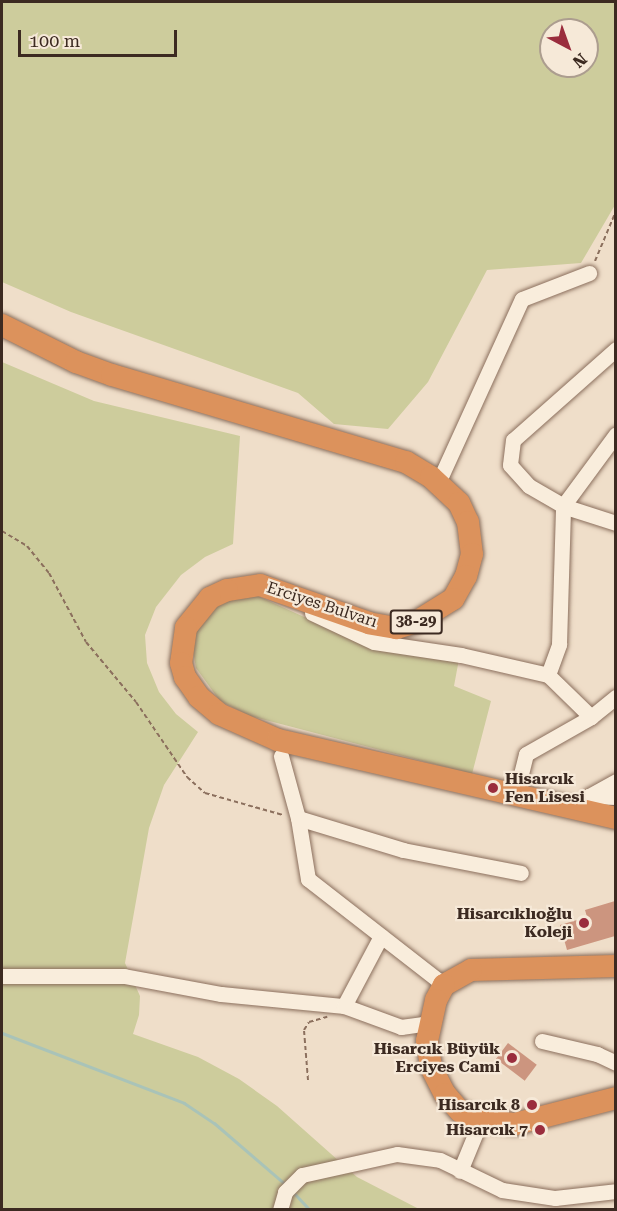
<!DOCTYPE html>
<meta charset="utf-8">
<style>
body{margin:0}
#map{position:relative;width:617px;height:1211px;overflow:hidden;background:#efdec9;font-family:"Roboto Serif",serif}
div>[style]{position:absolute}
[style*='--x']{left:calc(var(--x)*1px);top:calc(var(--y)*1px);width:calc(var(--w)*1px);rotate:calc(var(--a)*1deg)}
.green>*{inset:0;background:#cdcc9c}
.stream>*{height:3px;margin:-1.5px;padding:0 1.5px;transform-origin:1.5px;border-radius:1.5px;background:#a9c3b8}
.building>*{inset:0;background:#cc957f;transform-origin:0 0}
.path>*{height:2px;margin-top:-1px;transform-origin:0;background:repeating-linear-gradient(90deg,#8b6f5d 0 4.5px,transparent 0 7.5px)}
.roads{filter:drop-shadow(0 0 2px #8b6f5d) drop-shadow(0 0 2px #8b6f5d)}
.minor>*{height:15px;margin:-7.5px;padding:0 7.5px;transform-origin:7.5px;border-radius:7.5px;background:#f9eddc}
.highway>*{height:22px;margin:-11px;padding:0 11px;transform-origin:11px;border-radius:11px;background:#dc925c}
.dots>*{width:16px;height:16px;translate:-50% -50%;box-sizing:border-box;border:3px solid #f6e9d8;border-radius:50%}
span{translate:-50% -50%;white-space:nowrap;text-align:center;line-height:1.15;-webkit-text-stroke:4.5px #f6e9d8;paint-order:stroke}
.shield-label span{padding:2px 4px;background:#f6e9d8;border:2px solid;border-radius:4px;-webkit-text-stroke-width:0}
.shield-label{font-size:15px;color:#3c2a21;font-weight:700}
.street-label{font-size:16px;color:#3c2a21}
.poi-label{font-size:16px;color:#3c2a21;font-weight:700}
.left{translate:0 -50%;text-align:left}
.right{translate:-100% -50%;text-align:right}
.frame{position:absolute;inset:0;border:3px solid #3c2a21;pointer-events:none}
.north{position:absolute;left:539px;top:18px;width:60px;height:60px;box-sizing:border-box;background:#f6e9d8;border:2px solid #ac9d8f;border-radius:50%;rotate:139deg;font-size:16px;font-weight:700;line-height:24px;text-align:center;color:#3c2a21}
.north::after{content:'';display:block;margin:auto;width:21px;height:27px;background:#9a2d3d;clip-path:polygon(50% 0,100% 100%,50% 72%,0 100%)}
.scale{position:absolute;left:18px;top:30px;width:159px;height:27px;box-sizing:border-box;border:3px solid #3c2a21;border-top:0;padding-left:8px;font-size:18px;line-height:21px;white-space:nowrap;color:#3c2a21;-webkit-text-stroke:4px #f6e9d8;paint-order:stroke}
</style>
<div id="map">
<div class="green">
<i style="clip-path:polygon(evenodd,2px 2px,615px 2px,615px 205px,581px 263px,487px 270px,428px 382px,388px 429px,334px 424px,298px 393px,71px 312px,2px 282px,2px 2px,551px 30px,587px 30px,587px 66px,551px 66px,551px 30px)"></i>
<i style="clip-path:polygon(2px 362px,94px 401px,240px 436px,233px 544px,205px 557px,181px 575px,156px 607px,145px 635px,147px 663px,159px 692px,176px 714px,198px 732px,164px 785px,149px 828px,125px 963px,140px 996px,139px 1015px,133px 1034px,198px 1057px,239px 1079px,277px 1106px,357px 1177px,419px 1209px,2px 1209px)"></i>
<i style="clip-path:polygon(247px 591px,355px 640px,459px 659px,454px 686px,491px 701px,472px 774px,250px 716px,220px 701px,196px 668px,191px 639px,218px 601px)"></i>
</div>
<div class="stream">
<i style="--x:2;--y:1033;--w:195;--a:21"></i>
<i style="--x:184;--y:1103;--w:36;--a:34"></i>
<i style="--x:214;--y:1123;--w:94;--a:40.7"></i>
<i style="--x:292;--y:1191;--w:26;--a:47"></i>
</div>
<div class="building">
<i style="clip-path:polygon(615px 901px,615px 936px,567px 950px,560px 925px,587px 917px,585px 910px)"></i>
<i style="left:508px;top:1043px;width:36px;height:20px;rotate:37deg"></i>
</div>
<div class="path">
<i style="--x:595;--y:261;--w:54;--a:-67.2"></i>
<i style="--x:2;--y:531;--w:29;--a:31"></i>
<i style="--x:27;--y:546;--w:35;--a:51"></i>
<i style="--x:49;--y:573;--w:78;--a:61.8"></i>
<i style="--x:86;--y:642;--w:78;--a:50.2"></i>
<i style="--x:136;--y:702;--w:91;--a:55.8"></i>
<i style="--x:187;--y:777;--w:24;--a:42"></i>
<i style="--x:205;--y:793;--w:81;--a:15.8"></i>
<i style="--x:308;--y:1080;--w:50;--a:-94.6"></i>
<i style="--x:304;--y:1030;--w:9;--a:-58"></i>
<i style="--x:309;--y:1022;--w:19;--a:-16"></i>
</div>
<div class="roads">
<div class="minor">
<i style="--x:616;--y:349;--w:137;--a:138.5"></i>
<i style="--x:513;--y:440;--w:25;--a:97"></i>
<i style="--x:510;--y:465;--w:28;--a:48"></i>
<i style="--x:529;--y:486;--w:39;--a:30"></i>
<i style="--x:563;--y:506;--w:56;--a:17.8"></i>
<i style="--x:438;--y:483;--w:202;--a:-65.5"></i>
<i style="--x:522;--y:299;--w:72;--a:-21.2"></i>
<i style="--x:312;--y:613;--w:68;--a:25.1"></i>
<i style="--x:374;--y:642;--w:88;--a:8.5"></i>
<i style="--x:461;--y:655;--w:89;--a:12.9"></i>
<i style="--x:548;--y:675;--w:33;--a:-70"></i>
<i style="--x:559;--y:644;--w:138;--a:-88.3"></i>
<i style="--x:563;--y:506;--w:89;--a:-53.6"></i>
<i style="--x:548;--y:675;--w:60;--a:44.3"></i>
<i style="--x:281;--y:756;--w:64;--a:74.7"></i>
<i style="--x:298;--y:818;--w:62;--a:80.7"></i>
<i style="--x:308;--y:879;--w:172;--a:37.9"></i>
<i style="--x:516;--y:794;--w:41;--a:-76"></i>
<i style="--x:526;--y:754;--w:75;--a:-29.6"></i>
<i style="--x:591;--y:717;--w:32;--a:-39"></i>
<i style="--x:589;--y:796;--w:31;--a:-29"></i>
<i style="--x:584;--y:809;--w:14;--a:-69"></i>
<i style="--x:589;--y:796;--w:27;--a:2"></i>
<i style="--x:298;--y:818;--w:110;--a:16.9"></i>
<i style="--x:403;--y:850;--w:120;--a:11"></i>
<i style="--x:2;--y:976;--w:122;--a:0"></i>
<i style="--x:124;--y:976;--w:99;--a:10.5"></i>
<i style="--x:221;--y:994;--w:124;--a:5.6"></i>
<i style="--x:344;--y:1006;--w:61;--a:20.2"></i>
<i style="--x:401;--y:1027;--w:28;--a:-8"></i>
<i style="--x:344;--y:1006;--w:79;--a:-62.1"></i>
<i style="--x:542;--y:1041;--w:57;--a:13.3"></i>
<i style="--x:597;--y:1054;--w:21;--a:25"></i>
<i style="--x:460;--y:1171;--w:55;--a:-67.6"></i>
<i style="--x:280;--y:1210;--w:19;--a:-74"></i>
<i style="--x:285;--y:1192;--w:24;--a:-45"></i>
<i style="--x:302;--y:1175;--w:97;--a:-12.5"></i>
<i style="--x:397;--y:1154;--w:43;--a:7.9"></i>
<i style="--x:440;--y:1160;--w:69;--a:25.8"></i>
<i style="--x:502;--y:1190;--w:54;--a:8.6"></i>
<i style="--x:555;--y:1198;--w:61;--a:-6.5"></i>
</div>
<div class="highway">
<i style="--x:2;--y:325;--w:83;--a:26.6"></i>
<i style="--x:76;--y:362;--w:38;--a:20"></i>
<i style="--x:112;--y:375;--w:307;--a:16.5"></i>
<i style="--x:406;--y:462;--w:29;--a:31"></i>
<i style="--x:431;--y:477;--w:38;--a:43"></i>
<i style="--x:459;--y:503;--w:21;--a:65"></i>
<i style="--x:468;--y:522;--w:32;--a:83"></i>
<i style="--x:472;--y:554;--w:23;--a:105"></i>
<i style="--x:466;--y:576;--w:26;--a:119"></i>
<i style="--x:453;--y:599;--w:44;--a:148.1"></i>
<i style="--x:416;--y:622;--w:21;--a:163"></i>
<i style="--x:396;--y:628;--w:27;--a:-170"></i>
<i style="--x:369;--y:623;--w:115;--a:-160.8"></i>
<i style="--x:260;--y:585;--w:33;--a:171"></i>
<i style="--x:227;--y:590;--w:19;--a:155"></i>
<i style="--x:210;--y:598;--w:38;--a:129"></i>
<i style="--x:186;--y:628;--w:35;--a:98"></i>
<i style="--x:181;--y:663;--w:15;--a:74"></i>
<i style="--x:185;--y:677;--w:24;--a:55"></i>
<i style="--x:199;--y:697;--w:26;--a:40"></i>
<i style="--x:219;--y:714;--w:64;--a:23.8"></i>
<i style="--x:278;--y:740;--w:347;--a:13"></i>
<i style="--x:616;--y:966;--w:145;--a:178.4"></i>
<i style="--x:471;--y:970;--w:31;--a:151"></i>
<i style="--x:444;--y:985;--w:17;--a:118"></i>
<i style="--x:436;--y:1000;--w:42;--a:102.4"></i>
<i style="--x:427;--y:1041;--w:26;--a:81"></i>
<i style="--x:431;--y:1067;--w:30;--a:63"></i>
<i style="--x:445;--y:1094;--w:23;--a:49"></i>
<i style="--x:460;--y:1111;--w:23;--a:23"></i>
<i style="--x:481;--y:1120;--w:34;--a:7"></i>
<i style="--x:515;--y:1124;--w:104;--a:-14.4"></i>
</div>
</div>
<div class="dots">
<i style="left:493px;top:788px;background:#9a2d3d"></i>
<i style="left:584px;top:923px;background:#9a2d3d"></i>
<i style="left:512px;top:1058px;background:#9a2d3d"></i>
<i style="left:532px;top:1105px;background:#9a2d3d"></i>
<i style="left:540px;top:1130px;background:#9a2d3d"></i>
</div>
<div class="shield-label">
<span style="left:416px;top:622px">38-29</span>
</div>
<div class="street-label">
<span style="left:322px;top:605px;rotate:18deg">Erciyes Bulvarı</span>
</div>
<div class="poi-label">
<span class="left" style="left:505px;top:788px">Hisarcık<br>Fen Lisesi</span>
<span class="right" style="left:572px;top:923px">Hisarcıklıoğlu<br>Koleji</span>
<span class="right" style="left:500px;top:1058px">Hisarcık Büyük<br>Erciyes Cami</span>
<span class="right" style="left:520px;top:1105px">Hisarcık 8</span>
<span class="right" style="left:528px;top:1130px">Hisarcık 7</span>
</div>
<div class="frame"></div>
<div class="north">N</div>
<div class="scale">100 m</div>
</div>
